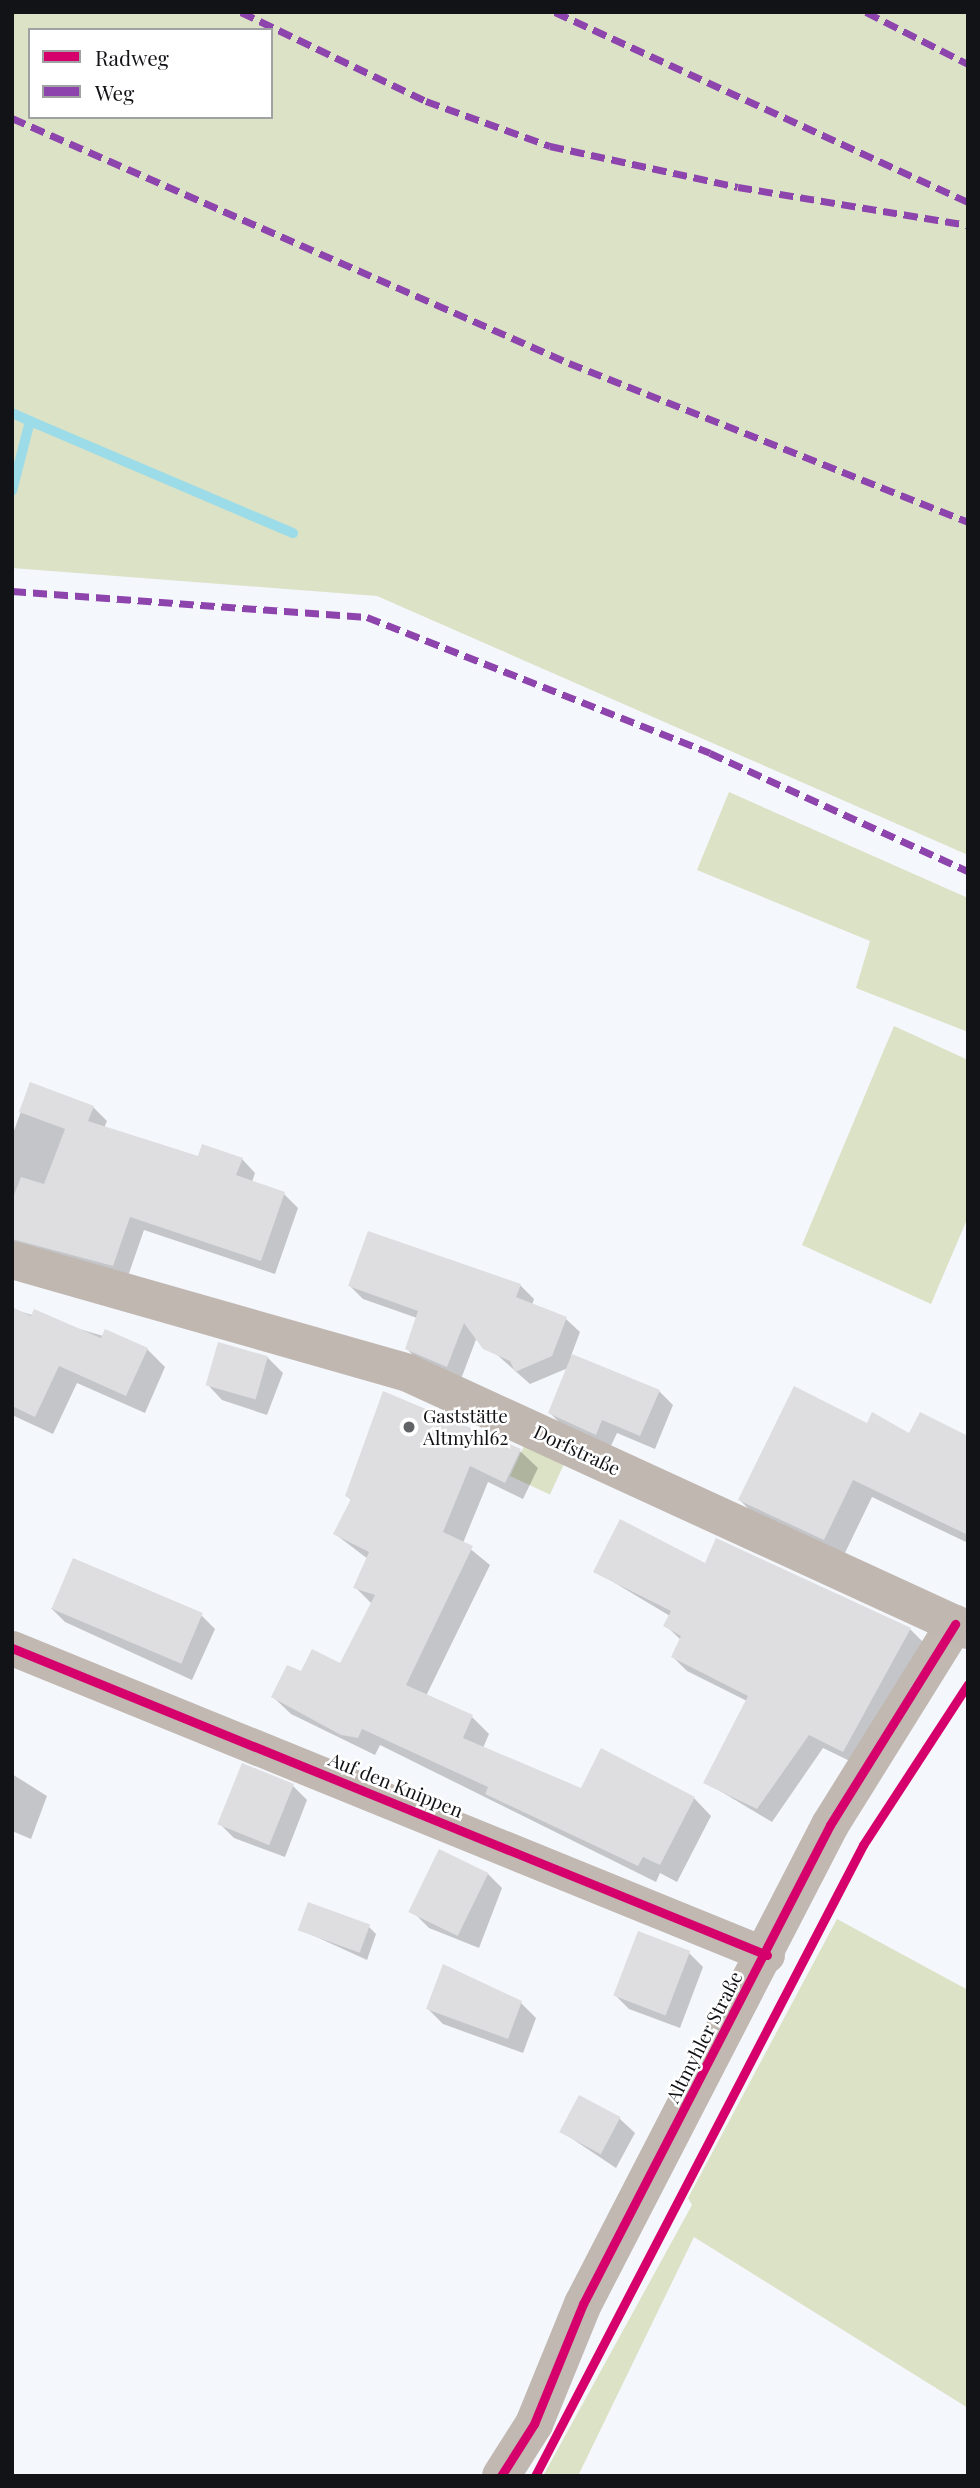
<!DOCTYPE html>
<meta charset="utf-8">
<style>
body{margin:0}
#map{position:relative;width:980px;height:2488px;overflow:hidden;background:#f4f7fc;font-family:"Playfair Display",serif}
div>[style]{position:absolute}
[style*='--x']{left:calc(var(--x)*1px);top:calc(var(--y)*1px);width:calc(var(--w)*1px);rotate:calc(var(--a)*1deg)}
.green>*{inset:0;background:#dbe2c6;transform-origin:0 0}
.shadow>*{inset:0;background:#0003}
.stream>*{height:10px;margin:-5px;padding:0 5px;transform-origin:5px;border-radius:5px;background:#9cdce8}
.building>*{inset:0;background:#dedddf;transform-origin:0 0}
.minor>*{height:35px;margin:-17.5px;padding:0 17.5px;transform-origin:17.5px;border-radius:17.5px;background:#c2b8b2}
.tertiary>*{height:38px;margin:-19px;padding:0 19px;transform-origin:19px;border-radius:19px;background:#c2b8b2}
.secondary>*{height:38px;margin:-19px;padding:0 19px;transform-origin:19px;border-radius:19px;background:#c1b7b1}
.quiet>*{height:7px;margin-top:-3.5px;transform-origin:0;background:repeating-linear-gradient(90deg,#8e44ad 0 14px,transparent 0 21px)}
.cycleway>*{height:9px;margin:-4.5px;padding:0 4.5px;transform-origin:4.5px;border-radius:4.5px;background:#d6006c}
.dots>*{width:19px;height:19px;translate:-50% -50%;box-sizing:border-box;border:4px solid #fff;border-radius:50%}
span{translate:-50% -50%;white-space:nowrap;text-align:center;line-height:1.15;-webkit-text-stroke:5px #fff;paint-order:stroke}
.poi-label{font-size:19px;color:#121316}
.left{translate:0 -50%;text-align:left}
.street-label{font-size:19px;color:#121316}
.frame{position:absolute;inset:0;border:14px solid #121316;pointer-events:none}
.legend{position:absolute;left:28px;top:28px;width:245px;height:91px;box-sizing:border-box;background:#fff;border:2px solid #a0a1a2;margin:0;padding:9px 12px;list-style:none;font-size:21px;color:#121316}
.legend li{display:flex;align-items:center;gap:14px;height:35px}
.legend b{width:35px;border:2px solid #a0a1a2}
</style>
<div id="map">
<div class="green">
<i style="clip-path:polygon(evenodd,12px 12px,968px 12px,968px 855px,377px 596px,12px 568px,12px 12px,30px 30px,271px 30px,271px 117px,30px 117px,30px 30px)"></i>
<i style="clip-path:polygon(729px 792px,968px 898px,968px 1032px,856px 988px,870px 941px,697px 870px)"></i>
<i style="clip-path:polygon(894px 1026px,968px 1060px,968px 1217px,931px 1304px,802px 1245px)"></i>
<i style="left:524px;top:1446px;width:44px;height:33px;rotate:25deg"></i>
<i style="clip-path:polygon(837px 1919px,968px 1990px,968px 2408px,694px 2237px,578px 2476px,543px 2476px,692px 2205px,688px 2198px)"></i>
</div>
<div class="shadow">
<i style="clip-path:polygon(31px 1084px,93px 1107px,107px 1121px,104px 1128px,199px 1158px,242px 1159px,255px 1173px,252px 1182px,284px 1194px,298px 1208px,275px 1274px,144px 1230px,127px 1279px,12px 1247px,12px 1136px)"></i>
<i style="clip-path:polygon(369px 1233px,521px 1286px,534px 1299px,532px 1305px,566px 1319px,580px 1332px,571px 1356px,659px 1391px,673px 1405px,655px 1449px,617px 1433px,610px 1448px,564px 1427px,550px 1413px,568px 1368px,530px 1384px,477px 1337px,461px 1379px,420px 1362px,407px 1349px,417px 1318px,363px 1299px,350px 1286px)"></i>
<i style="clip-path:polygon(12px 1309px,147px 1349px,165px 1367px,145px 1413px,77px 1383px,53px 1434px,12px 1415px)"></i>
<i style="clip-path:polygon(267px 1357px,283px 1373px,267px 1415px,222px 1400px,207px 1384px)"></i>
<i style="clip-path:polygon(384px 1393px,520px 1451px,538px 1468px,523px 1499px,488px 1482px,463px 1543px,490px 1565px,426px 1696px,472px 1717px,489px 1734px,483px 1748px,582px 1790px,694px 1798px,711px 1816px,677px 1882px,660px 1873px,656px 1882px,380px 1745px,375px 1755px,291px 1714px,273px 1697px,302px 1674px,341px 1665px,372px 1604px,356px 1588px,368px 1559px,335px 1534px,352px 1501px,347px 1496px)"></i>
<i style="clip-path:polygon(868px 1425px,910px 1436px,968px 1438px,968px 1543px,872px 1497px,843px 1557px,758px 1519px,740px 1500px)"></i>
<i style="clip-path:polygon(706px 1565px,910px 1629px,924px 1643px,858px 1765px,823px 1748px,772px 1822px,705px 1782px,747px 1701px,687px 1671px,673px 1657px,681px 1640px,665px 1625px,670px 1616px,595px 1571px)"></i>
<i style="clip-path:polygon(51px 1608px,201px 1615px,215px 1629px,192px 1680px,65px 1622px)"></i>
<i style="clip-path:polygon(12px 1774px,47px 1796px,31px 1839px,12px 1831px)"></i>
<i style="clip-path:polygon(293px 1786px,307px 1800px,285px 1857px,234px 1838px,220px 1824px)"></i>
<i style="clip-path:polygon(488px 1874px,502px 1888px,479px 1948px,429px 1928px,415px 1914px)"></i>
<i style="clip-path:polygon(369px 1927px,376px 1934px,367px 1960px,299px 1929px)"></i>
<i style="clip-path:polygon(689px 1953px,703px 1967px,680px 2028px,629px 2009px,615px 1995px)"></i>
<i style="clip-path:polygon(521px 2003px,536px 2018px,523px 2053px,443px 2024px,428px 2009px)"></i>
<i style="clip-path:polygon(619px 2118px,635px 2133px,616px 2168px,562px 2132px)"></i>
</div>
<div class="stream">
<i style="--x:12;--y:413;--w:20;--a:24"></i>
<i style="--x:30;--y:421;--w:72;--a:104.4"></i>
<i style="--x:30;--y:421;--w:286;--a:23.1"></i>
</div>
<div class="building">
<i style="clip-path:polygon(30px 1082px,94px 1106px,88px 1121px,198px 1156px,202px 1144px,243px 1158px,236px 1175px,285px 1192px,261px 1261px,130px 1217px,113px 1266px,12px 1239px,12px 1200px,21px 1177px,44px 1184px,65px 1129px,19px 1112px)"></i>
<i style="clip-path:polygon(368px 1231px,521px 1284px,516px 1297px,567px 1317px,552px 1356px,515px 1372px,510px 1361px,483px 1349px,464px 1323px,447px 1367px,405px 1349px,418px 1311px,348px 1286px)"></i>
<i style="clip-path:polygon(12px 1307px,31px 1316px,34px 1309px,101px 1338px,105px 1329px,148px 1348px,126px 1396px,59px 1366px,35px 1417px,12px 1406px)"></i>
<i style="left:218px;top:1342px;width:52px;height:45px;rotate:16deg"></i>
<i style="clip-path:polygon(572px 1354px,660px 1390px,640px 1436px,602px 1420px,596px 1435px,548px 1413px)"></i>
<i style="clip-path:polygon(794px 1386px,867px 1423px,872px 1412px,909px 1433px,920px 1412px,968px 1436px,968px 1535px,853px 1480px,824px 1540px,738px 1500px)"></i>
<i style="clip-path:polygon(383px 1391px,521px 1449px,505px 1483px,470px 1466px,443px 1532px,473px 1546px,406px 1685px,473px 1715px,463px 1738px,581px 1788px,601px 1748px,695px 1797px,660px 1865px,643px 1857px,638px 1866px,485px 1794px,488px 1787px,362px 1729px,358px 1738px,341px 1735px,271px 1697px,287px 1665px,301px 1671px,312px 1649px,340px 1663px,375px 1595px,353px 1588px,369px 1552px,333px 1534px,351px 1499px,345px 1496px)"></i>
<i style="clip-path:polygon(620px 1519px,705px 1563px,716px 1538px,911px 1628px,843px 1752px,809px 1735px,757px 1809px,703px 1783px,748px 1696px,671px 1657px,681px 1636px,663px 1626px,671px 1611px,593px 1572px)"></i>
<i style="left:73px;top:1558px;width:141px;height:55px;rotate:23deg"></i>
<i style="left:242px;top:1763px;width:56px;height:66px;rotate:22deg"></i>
<i style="left:439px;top:1849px;width:55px;height:70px;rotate:26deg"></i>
<i style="left:308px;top:1902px;width:66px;height:30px;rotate:20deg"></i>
<i style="left:638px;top:1931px;width:56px;height:69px;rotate:21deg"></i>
<i style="clip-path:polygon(443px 1964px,522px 2001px,508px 2039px,426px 2009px)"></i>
<i style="left:579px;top:2095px;width:47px;height:42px;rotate:28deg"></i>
</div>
<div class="minor">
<i style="--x:12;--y:1648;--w:815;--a:22.13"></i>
</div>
<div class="tertiary">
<i style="--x:501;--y:2476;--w:62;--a:-57.6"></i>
<i style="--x:534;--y:2424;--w:130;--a:-67.8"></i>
<i style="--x:583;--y:2304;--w:539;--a:-62.72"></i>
<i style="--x:830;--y:1825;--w:237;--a:-58.1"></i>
</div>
<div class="secondary">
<i style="--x:12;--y:1260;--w:412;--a:15.9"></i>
<i style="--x:408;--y:1373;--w:616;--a:24.65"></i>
</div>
<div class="quiet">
<i style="--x:241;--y:12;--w:205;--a:25.7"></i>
<i style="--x:426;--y:101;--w:132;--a:19.9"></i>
<i style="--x:550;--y:146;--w:192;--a:12.3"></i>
<i style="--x:738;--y:187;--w:233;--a:9.4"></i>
<i style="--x:555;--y:12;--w:455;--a:24.7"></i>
<i style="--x:866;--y:12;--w:114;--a:27"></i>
<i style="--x:12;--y:118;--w:609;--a:23.74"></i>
<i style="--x:569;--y:363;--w:430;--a:21.7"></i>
<i style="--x:12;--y:591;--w:356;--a:4.2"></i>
<i style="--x:367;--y:617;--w:369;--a:21.6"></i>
<i style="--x:710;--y:753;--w:284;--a:24.6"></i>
</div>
<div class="cycleway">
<i style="--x:12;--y:1648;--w:815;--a:22.13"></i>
<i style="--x:501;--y:2476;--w:62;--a:-57.6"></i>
<i style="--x:534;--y:2424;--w:130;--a:-67.8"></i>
<i style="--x:583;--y:2304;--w:539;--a:-62.72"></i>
<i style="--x:830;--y:1825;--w:237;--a:-58.1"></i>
<i style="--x:535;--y:2476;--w:711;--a:-62.53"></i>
<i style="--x:863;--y:1845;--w:192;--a:-56.9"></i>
</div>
<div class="dots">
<i style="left:409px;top:1427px;background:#616366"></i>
</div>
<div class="poi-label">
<span class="left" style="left:423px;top:1427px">Gaststätte<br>Altmyhl62</span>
</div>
<div class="street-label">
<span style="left:577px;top:1450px;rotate:25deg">Dorfstraße</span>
<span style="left:396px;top:1785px;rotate:22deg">Auf den Knippen</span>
<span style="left:704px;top:2037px;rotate:-63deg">Altmyhler Straße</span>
</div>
<div class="frame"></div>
<ul class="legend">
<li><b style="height:9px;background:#d6006c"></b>Radweg</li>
<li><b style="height:9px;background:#8e44ad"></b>Weg</li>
</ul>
</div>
